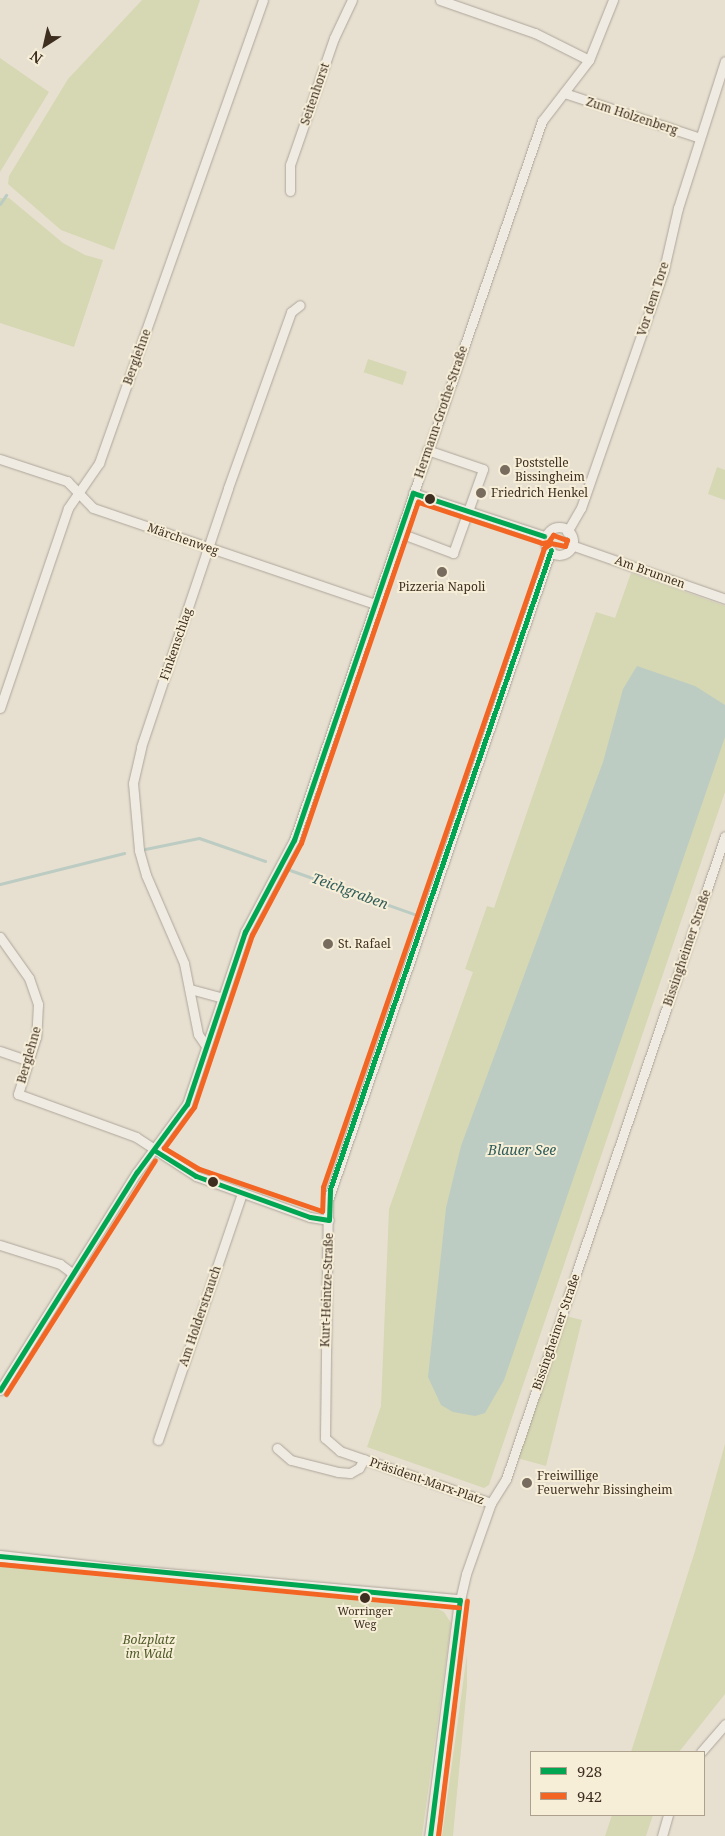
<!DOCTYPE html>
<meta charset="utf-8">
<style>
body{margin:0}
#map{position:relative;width:725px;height:1836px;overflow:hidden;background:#e7e0d1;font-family:"Noto Serif",serif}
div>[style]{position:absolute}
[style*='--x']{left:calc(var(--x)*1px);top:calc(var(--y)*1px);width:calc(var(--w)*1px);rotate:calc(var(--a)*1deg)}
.green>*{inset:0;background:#d6d7b3;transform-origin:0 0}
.water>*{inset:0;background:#bcccc2}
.stream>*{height:3px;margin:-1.5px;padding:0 1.5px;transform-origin:1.5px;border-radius:1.5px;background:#bcccc2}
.roads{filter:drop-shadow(0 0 1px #ada599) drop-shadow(0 0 1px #ada599)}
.minor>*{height:9px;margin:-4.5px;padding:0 4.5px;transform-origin:4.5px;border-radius:4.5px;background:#efebe3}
.minor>.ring{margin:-4.5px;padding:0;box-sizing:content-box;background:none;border:9px solid #efebe3;border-radius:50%}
.tertiary>*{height:11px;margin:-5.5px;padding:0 5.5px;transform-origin:5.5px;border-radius:5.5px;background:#efebe3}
.bus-1>*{height:5px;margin:-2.5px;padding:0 2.5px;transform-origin:2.5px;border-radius:2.5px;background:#00a651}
.bus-2>*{height:5px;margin:-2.5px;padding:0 2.5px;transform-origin:2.5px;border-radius:2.5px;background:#f26522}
.dots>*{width:14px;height:14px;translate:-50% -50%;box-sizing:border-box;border:2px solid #f7eed8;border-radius:50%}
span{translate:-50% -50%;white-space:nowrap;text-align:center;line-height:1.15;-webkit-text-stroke:4px #f7eed8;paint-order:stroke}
.bus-label{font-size:11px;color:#3d2e20}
.street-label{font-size:12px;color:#3d2e20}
.poi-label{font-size:12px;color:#3d2e20}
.left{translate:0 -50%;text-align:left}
.park-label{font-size:12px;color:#4d5a26;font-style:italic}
.water-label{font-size:14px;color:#2f5d5a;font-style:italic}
.legend{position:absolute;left:530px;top:1751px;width:175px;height:65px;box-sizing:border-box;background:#f7eed8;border:1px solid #ada18e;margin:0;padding:6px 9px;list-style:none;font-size:15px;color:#3d2e20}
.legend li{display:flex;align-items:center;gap:10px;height:25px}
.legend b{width:25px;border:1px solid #ada18e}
.north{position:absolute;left:20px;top:20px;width:50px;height:50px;-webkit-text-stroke:4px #f7eed8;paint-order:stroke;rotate:215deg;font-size:14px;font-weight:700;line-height:20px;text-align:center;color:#3d2e20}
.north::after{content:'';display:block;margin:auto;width:18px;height:22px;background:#3d2e20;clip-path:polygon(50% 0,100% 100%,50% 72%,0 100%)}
</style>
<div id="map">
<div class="green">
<i style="clip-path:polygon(142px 0,200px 0,114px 250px,61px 230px,8px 184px,9px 176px,68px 79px)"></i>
<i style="clip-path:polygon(0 58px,49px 92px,0 172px)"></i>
<i style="clip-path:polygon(0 198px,9px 198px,63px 243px,85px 255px,103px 260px,74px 347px,0 323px)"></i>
<i style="left:368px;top:359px;width:41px;height:14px;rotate:18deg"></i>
<i style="clip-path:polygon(717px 467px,725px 470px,725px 500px,708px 494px)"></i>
<i style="clip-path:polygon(631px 573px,725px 606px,725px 792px,489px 1485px,484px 1488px,367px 1447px,381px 1406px,389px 1209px,473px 972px,465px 969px,487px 906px,494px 908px,596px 612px,615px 618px)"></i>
<i style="clip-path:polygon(566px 1316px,582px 1320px,546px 1466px,517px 1458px)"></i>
<i style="clip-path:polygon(725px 1444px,725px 1694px,679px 1752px,631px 1752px,695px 1551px)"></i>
<i style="clip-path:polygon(0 1564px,93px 1576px,436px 1608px,444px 1612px,451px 1623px,422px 1836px,0 1836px)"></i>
<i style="clip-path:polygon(467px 1654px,467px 1686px,453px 1836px,442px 1836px)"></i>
<i style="clip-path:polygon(612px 1815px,653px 1815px,646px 1836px,605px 1836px)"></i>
</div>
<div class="water">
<i style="clip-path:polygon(637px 666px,695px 686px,725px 705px,725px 737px,504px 1380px,485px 1413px,475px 1416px,453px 1412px,441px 1405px,428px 1377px,446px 1208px,461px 1146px,603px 762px,623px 689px)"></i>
</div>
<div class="stream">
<i style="--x:0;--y:204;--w:11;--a:-56"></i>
<i style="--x:145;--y:849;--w:55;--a:-11.5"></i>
<i style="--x:199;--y:838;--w:70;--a:19.2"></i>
<i style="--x:287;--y:869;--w:135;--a:19.5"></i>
<i style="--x:0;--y:884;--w:128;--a:-14"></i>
</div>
<div class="roads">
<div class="minor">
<i style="--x:440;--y:0;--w:101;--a:19.2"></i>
<i style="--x:535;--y:33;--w:60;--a:26.6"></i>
<i style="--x:564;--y:93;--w:143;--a:18.3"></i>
<i style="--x:290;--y:191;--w:26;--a:-90"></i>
<i style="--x:290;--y:165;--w:134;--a:-70.9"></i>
<i style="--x:334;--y:38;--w:42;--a:-64.7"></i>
<i style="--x:0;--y:459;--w:71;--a:18.2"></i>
<i style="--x:67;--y:481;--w:37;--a:46"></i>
<i style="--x:93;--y:508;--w:298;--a:18.8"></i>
<i style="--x:413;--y:493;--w:138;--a:18.2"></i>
<i class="ring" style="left:545px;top:527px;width:19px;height:19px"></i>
<i style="--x:567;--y:532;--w:28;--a:-60"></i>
<i style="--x:581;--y:508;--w:253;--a:-70.8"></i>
<i style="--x:664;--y:269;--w:63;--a:-77.1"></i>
<i style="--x:678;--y:208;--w:154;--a:-72.3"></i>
<i style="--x:400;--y:533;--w:57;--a:20.7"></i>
<i style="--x:453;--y:553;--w:89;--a:-70.3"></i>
<i style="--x:483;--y:469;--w:59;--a:-161.3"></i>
<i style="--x:574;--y:546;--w:160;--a:19.3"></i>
<i style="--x:0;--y:708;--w:211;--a:-71.2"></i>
<i style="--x:68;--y:508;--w:55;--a:-55.4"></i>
<i style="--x:99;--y:463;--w:491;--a:-70.5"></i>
<i style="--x:0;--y:937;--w:50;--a:54.7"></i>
<i style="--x:29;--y:978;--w:28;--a:71"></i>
<i style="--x:38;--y:1004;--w:33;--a:93"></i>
<i style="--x:36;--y:1037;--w:60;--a:107.5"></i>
<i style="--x:18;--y:1094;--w:126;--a:20"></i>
<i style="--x:136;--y:1137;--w:72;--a:33"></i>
<i style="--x:196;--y:1176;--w:121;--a:19.8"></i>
<i style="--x:310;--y:1217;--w:19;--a:9"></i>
<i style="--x:190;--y:989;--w:34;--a:15"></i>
<i style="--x:206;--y:1046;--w:14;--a:-124"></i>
<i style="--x:198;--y:1034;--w:72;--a:-101.2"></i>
<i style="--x:184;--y:963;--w:96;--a:-113.4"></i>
<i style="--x:146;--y:875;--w:26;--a:-106"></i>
<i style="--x:139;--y:850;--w:67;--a:-95.1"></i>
<i style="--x:133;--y:783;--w:37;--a:-77"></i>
<i style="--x:141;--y:747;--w:273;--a:-71.4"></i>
<i style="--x:228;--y:488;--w:187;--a:-70.3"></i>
<i style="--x:291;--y:312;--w:11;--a:-38"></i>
<i style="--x:0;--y:1051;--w:31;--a:19"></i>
<i style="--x:0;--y:1245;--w:63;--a:17.6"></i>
<i style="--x:60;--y:1264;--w:15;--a:37"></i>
<i style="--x:0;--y:1390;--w:257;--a:-57.9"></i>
<i style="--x:137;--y:1172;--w:84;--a:-53.7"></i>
<i style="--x:187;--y:1104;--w:182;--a:-71.4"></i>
<i style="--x:245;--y:932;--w:104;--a:-62"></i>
<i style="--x:294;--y:840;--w:761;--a:-70.97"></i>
<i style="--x:542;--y:121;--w:77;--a:-52.4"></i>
<i style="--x:589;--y:60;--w:65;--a:-68.2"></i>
<i style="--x:158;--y:1440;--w:261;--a:-71.2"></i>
<i style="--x:277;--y:1448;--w:18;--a:41"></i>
<i style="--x:291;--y:1460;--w:49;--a:14.3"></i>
<i style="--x:338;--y:1472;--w:12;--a:5"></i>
<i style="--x:350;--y:1473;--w:10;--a:-29"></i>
<i style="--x:359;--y:1468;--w:10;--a:-61"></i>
<i style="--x:491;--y:1503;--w:160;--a:-161"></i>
<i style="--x:340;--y:1451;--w:20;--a:-139"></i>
<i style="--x:325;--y:1438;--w:238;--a:-89.3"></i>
<i style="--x:328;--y:1200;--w:687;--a:-71.06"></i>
<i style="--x:460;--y:1600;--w:27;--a:-77"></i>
<i style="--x:466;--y:1574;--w:75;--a:-70.6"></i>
<i style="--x:491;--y:1503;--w:28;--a:-58"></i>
<i style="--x:506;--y:1479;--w:679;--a:-71.19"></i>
<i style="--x:701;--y:1752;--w:37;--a:-49"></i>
<i style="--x:662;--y:1836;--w:22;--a:-74"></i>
</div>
<div class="tertiary">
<i style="--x:0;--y:1556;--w:133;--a:6.5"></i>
<i style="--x:132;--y:1571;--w:329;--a:5.1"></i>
<i style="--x:460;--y:1600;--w:238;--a:97.2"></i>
</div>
</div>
<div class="bus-1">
<i style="--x:413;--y:493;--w:138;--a:18.2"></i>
<i style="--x:154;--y:1150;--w:49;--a:31.8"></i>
<i style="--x:196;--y:1176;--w:121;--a:19.8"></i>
<i style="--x:310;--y:1217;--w:19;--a:9"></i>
<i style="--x:329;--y:1220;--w:31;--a:-88"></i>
<i style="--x:330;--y:1189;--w:676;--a:-70.92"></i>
<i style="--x:0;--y:1390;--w:257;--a:-57.9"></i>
<i style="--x:137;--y:1172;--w:84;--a:-53.7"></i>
<i style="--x:187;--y:1104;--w:182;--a:-71.4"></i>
<i style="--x:245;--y:932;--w:104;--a:-62"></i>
<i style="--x:294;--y:840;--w:367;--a:-71.1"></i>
<i style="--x:0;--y:1556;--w:462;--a:5.5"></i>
<i style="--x:430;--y:1836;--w:238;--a:-82.8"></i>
</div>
<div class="bus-2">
<i style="--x:418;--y:502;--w:131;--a:18.3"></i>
<i style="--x:542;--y:543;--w:6;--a:-9"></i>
<i style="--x:548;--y:542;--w:9;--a:-54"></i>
<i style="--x:553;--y:535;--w:15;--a:20"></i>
<i style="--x:567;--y:540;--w:6;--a:108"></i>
<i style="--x:565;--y:546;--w:14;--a:-168"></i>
<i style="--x:551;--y:543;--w:9;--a:144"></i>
<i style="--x:544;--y:548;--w:676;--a:109.08"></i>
<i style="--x:323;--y:1187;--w:24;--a:92"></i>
<i style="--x:322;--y:1211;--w:130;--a:-161.1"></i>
<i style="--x:199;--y:1169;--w:41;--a:-149"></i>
<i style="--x:164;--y:1148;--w:51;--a:-53.8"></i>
<i style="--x:194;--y:1107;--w:182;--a:-71.4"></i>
<i style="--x:252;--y:935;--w:104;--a:-62"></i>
<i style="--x:301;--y:843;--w:361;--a:-71.1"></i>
<i style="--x:6;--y:1394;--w:277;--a:-57.5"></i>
<i style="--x:0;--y:1564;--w:461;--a:5.4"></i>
<i style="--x:438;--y:1836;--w:237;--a:-83"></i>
</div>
<div class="dots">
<i style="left:505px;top:470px;background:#786c5e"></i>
<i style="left:481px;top:493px;background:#786c5e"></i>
<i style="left:430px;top:499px;background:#3d2e20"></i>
<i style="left:442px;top:572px;background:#786c5e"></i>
<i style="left:328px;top:944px;background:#786c5e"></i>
<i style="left:213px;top:1182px;background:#3d2e20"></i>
<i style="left:527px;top:1483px;background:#786c5e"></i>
<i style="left:365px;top:1598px;background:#3d2e20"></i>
</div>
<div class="bus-label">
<span style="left:365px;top:1618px">Worringer<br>Weg</span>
</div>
<div class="street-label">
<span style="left:315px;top:94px;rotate:-71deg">Seitenhorst</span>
<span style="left:632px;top:116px;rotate:18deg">Zum Holzenberg</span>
<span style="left:653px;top:299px;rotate:-72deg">Vor dem Tore</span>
<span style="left:137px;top:357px;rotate:-70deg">Berglehne</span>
<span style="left:441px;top:412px;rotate:-71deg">Hermann-Grothe-Straße</span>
<span style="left:183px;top:539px;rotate:19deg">Märchenweg</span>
<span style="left:650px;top:572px;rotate:20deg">Am Brunnen</span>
<span style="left:176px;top:644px;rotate:-71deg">Finkenschlag</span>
<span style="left:687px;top:948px;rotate:-71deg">Bissingheimer Straße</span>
<span style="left:29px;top:1055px;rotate:-74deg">Berglehne</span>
<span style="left:327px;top:1290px;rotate:-88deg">Kurt-Heintze-Straße</span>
<span style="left:200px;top:1316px;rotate:-71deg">Am Holderstrauch</span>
<span style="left:556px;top:1332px;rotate:-71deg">Bissingheimer Straße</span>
<span style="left:427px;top:1481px;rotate:19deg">Präsident-Marx-Platz</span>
</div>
<div class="poi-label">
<span class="left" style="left:515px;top:470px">Poststelle<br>Bissingheim</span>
<span class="left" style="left:491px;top:493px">Friedrich Henkel</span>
<span style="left:442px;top:587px">Pizzeria Napoli</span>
<span class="left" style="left:338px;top:944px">St. Rafael</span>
<span class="left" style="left:537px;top:1483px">Freiwillige<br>Feuerwehr Bissingheim</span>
</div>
<div class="park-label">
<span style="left:149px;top:1647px">Bolzplatz<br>im Wald</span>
</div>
<div class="water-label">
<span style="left:350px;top:891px;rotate:20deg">Teichgraben</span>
<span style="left:522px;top:1150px">Blauer See</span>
</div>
<ul class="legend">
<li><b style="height:6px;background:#00a651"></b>928</li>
<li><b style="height:6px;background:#f26522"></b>942</li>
</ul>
<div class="north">N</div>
</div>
